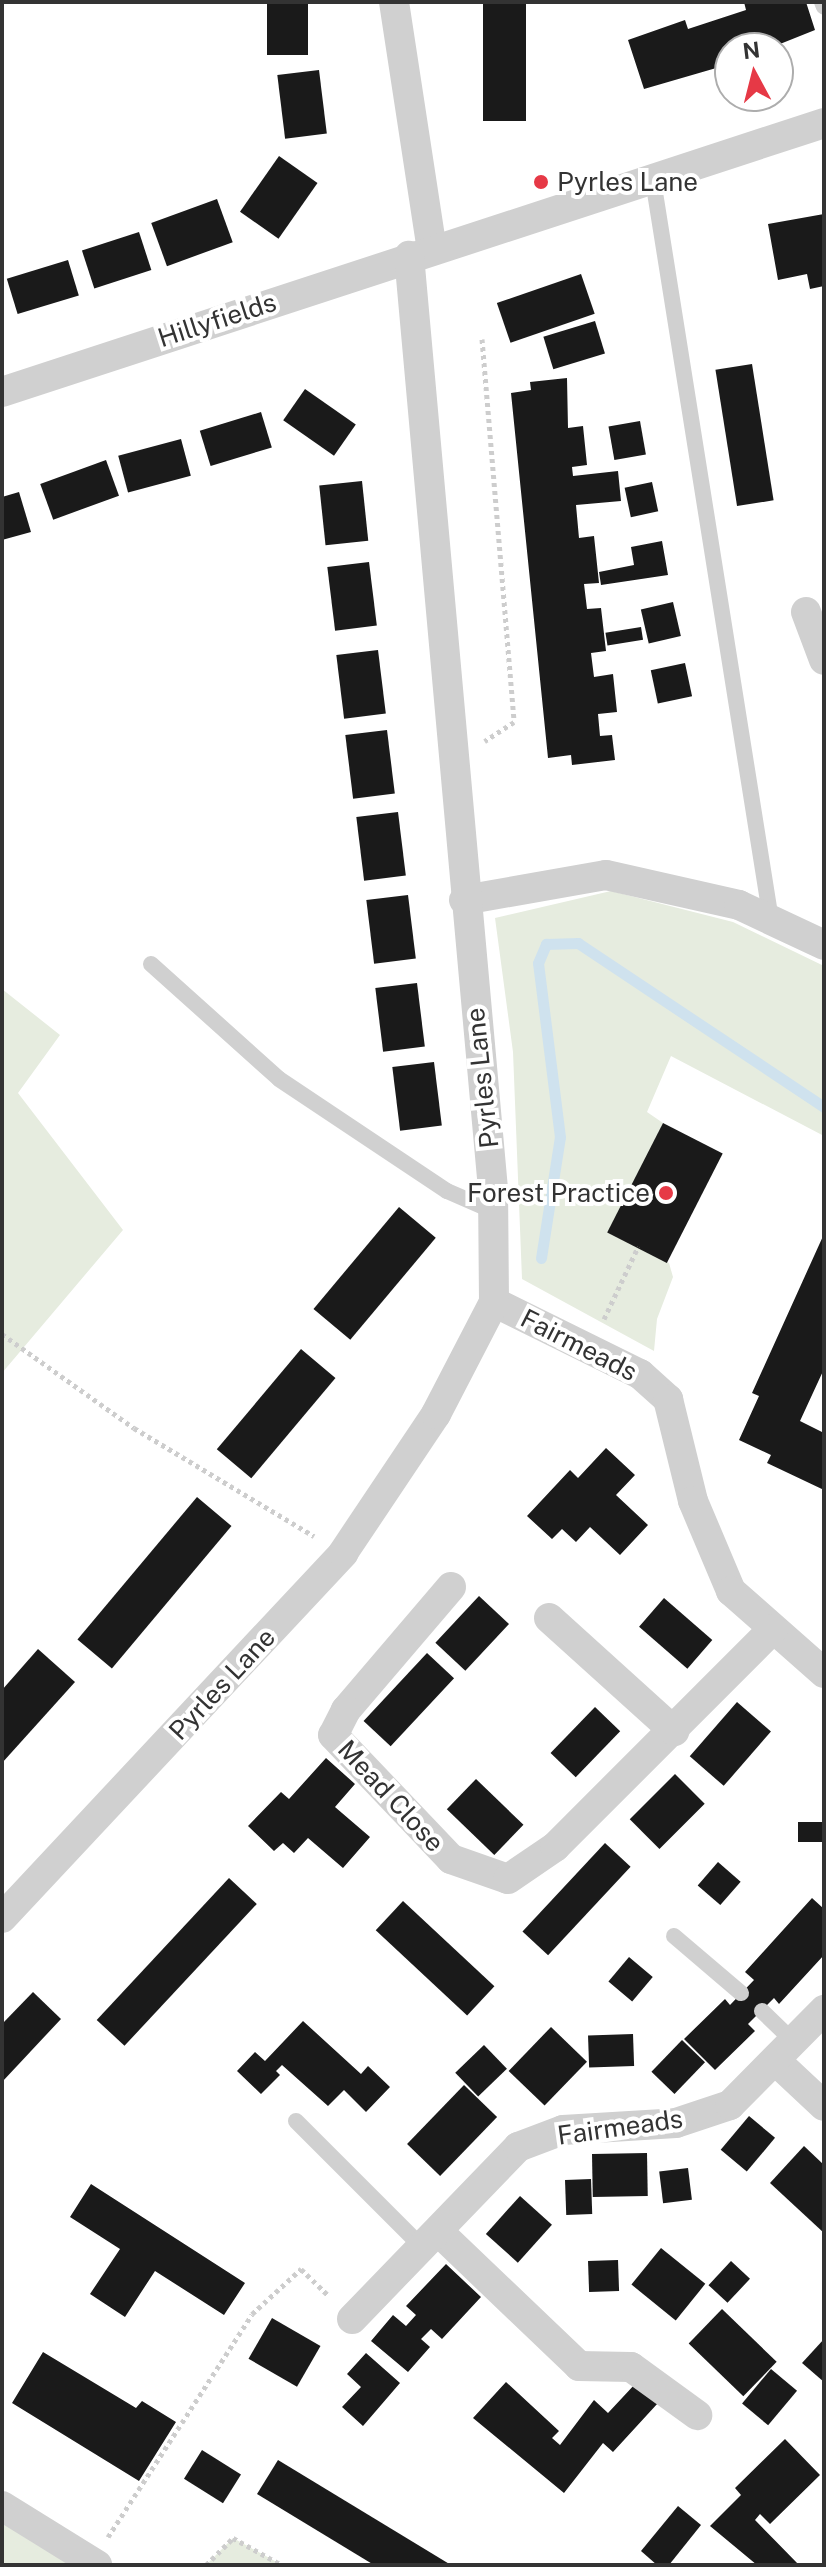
<!DOCTYPE html>
<style>
body{margin:0}
#map{position:relative;width:826px;height:2567px;overflow:hidden;background:#fff;font-family:"Public Sans",sans-serif}
div>[style]{position:absolute}
[style*='--x']{left:calc(var(--x)*1px);top:calc(var(--y)*1px);width:calc(var(--w)*1px);rotate:calc(var(--a)*1deg)}
.green>*{inset:0;background:#e6ecdf}
.stream>*{height:11px;margin:-5.5px;padding:0 5.5px;transform-origin:5.5px;border-radius:5.5px;background:#cfe2ee}
.building>*{inset:0;background:#1a1a1a;transform-origin:0 0}
.path>*{height:5px;margin-top:-2.5px;transform-origin:0;background:repeating-linear-gradient(90deg,#cdcdcd 0 4px,transparent 0 8px)}
.service>*{height:16px;margin:-8px;padding:0 8px;transform-origin:8px;border-radius:8px;background:#d0d0d0}
.minor>*{height:30px;margin:-15px;padding:0 15px;transform-origin:15px;border-radius:15px;background:#d0d0d0}
.dots>*{width:22px;height:22px;translate:-50% -50%;box-sizing:border-box;border:4px solid #fff;border-radius:50%}
span{translate:-50% -50%;white-space:nowrap;text-align:center;line-height:1.15;-webkit-text-stroke:8px #fff;paint-order:stroke}
.poi-label{font-size:26px;color:#333}
.left{translate:0 -50%;text-align:left}
.right{translate:-100% -50%;text-align:right}
.street-label{font-size:26px;color:#333}
.frame{position:absolute;inset:0;border:4px solid #333;pointer-events:none}
.north{position:absolute;left:714px;top:32px;width:80px;height:80px;box-sizing:border-box;background:#fff;border:2px solid #adadad;border-radius:50%;rotate:353deg;font-size:22px;font-weight:700;line-height:32px;text-align:center;color:#333}
.north::after{content:'';display:block;margin:auto;width:28px;height:36px;background:#e63946;clip-path:polygon(50% 0,100% 100%,50% 72%,0 100%)}
</style>
<div id="map">
<div class="green">
<i style="clip-path:polygon(611px 891px,733px 922px,824px 966px,824px 1136px,671px 1056px,647px 1112px,663px 1123px,609px 1233px,669px 1263px,673px 1277px,657px 1319px,654px 1351px,522px 1279px,513px 1052px,495px 918px)"></i>
<i style="clip-path:polygon(2px 989px,60px 1035px,18px 1093px,123px 1230px,2px 1373px)"></i>
<i style="clip-path:polygon(2px 2503px,97px 2565px,2px 2565px)"></i>
<i style="clip-path:polygon(233px 2538px,282px 2565px,206px 2565px)"></i>
</div>
<div class="stream">
<i style="--x:541;--y:1258;--w:122;--a:-81.1"></i>
<i style="--x:560;--y:1137;--w:175;--a:-97.2"></i>
<i style="--x:538;--y:963;--w:21;--a:-67"></i>
<i style="--x:546;--y:944;--w:32;--a:-2"></i>
<i style="--x:578;--y:943;--w:296;--a:33.7"></i>
</div>
<div class="building">
<i style="left:267px;top:2px;width:41px;height:53px"></i>
<i style="left:483px;top:2px;width:43px;height:119px"></i>
<i style="clip-path:polygon(744px 2px,806px 2px,815px 30px,770px 48px,730px 48px,730px 64px,644px 89px,628px 40px,685px 20px,688px 29px,746px 10px)"></i>
<i style="left:319px;top:70px;width:64px;height:42px;rotate:83deg"></i>
<i style="left:279px;top:156px;width:47px;height:68px;rotate:35deg"></i>
<i style="left:217px;top:199px;width:46px;height:70px;rotate:70deg"></i>
<i style="clip-path:polygon(824px 214px,824px 286px,810px 289px,807px 274px,778px 280px,768px 224px)"></i>
<i style="left:139px;top:232px;width:40px;height:60px;rotate:72deg"></i>
<i style="left:68px;top:260px;width:37px;height:64px;rotate:73deg"></i>
<i style="left:581px;top:274px;width:42px;height:89px;rotate:71deg"></i>
<i style="left:595px;top:321px;width:34px;height:54px;rotate:73deg"></i>
<i style="left:752px;top:364px;width:138px;height:37px;rotate:81deg"></i>
<i style="clip-path:polygon(567px 378px,568px 428px,583px 426px,587px 465px,572px 467px,573px 476px,618px 471px,621px 501px,576px 505px,579px 538px,594px 536px,599px 583px,584px 584px,587px 609px,601px 608px,606px 651px,591px 653px,594px 677px,613px 674px,617px 712px,598px 714px,600px 736px,612px 735px,615px 760px,572px 765px,571px 755px,548px 758px,511px 393px,531px 390px,530px 382px)"></i>
<i style="left:305px;top:389px;width:62px;height:38px;rotate:35deg"></i>
<i style="left:261px;top:412px;width:37px;height:64px;rotate:73deg"></i>
<i style="left:640px;top:421px;width:34px;height:32px;rotate:80deg"></i>
<i style="left:181px;top:439px;width:38px;height:65px;rotate:75deg"></i>
<i style="left:106px;top:460px;width:38px;height:70px;rotate:70deg"></i>
<i style="left:362px;top:481px;width:60px;height:43px;rotate:84deg"></i>
<i style="left:652px;top:482px;width:30px;height:28px;rotate:78deg"></i>
<i style="clip-path:polygon(19px 492px,31px 532px,2px 540px,2px 497px)"></i>
<i style="clip-path:polygon(662px 541px,668px 575px,601px 585px,599px 572px,634px 565px,631px 547px)"></i>
<i style="left:369px;top:562px;width:64px;height:42px;rotate:83deg"></i>
<i style="left:673px;top:602px;width:35px;height:33px;rotate:77deg"></i>
<i style="left:641px;top:627px;width:13px;height:36px;rotate:81deg"></i>
<i style="left:378px;top:650px;width:64px;height:42px;rotate:83deg"></i>
<i style="left:685px;top:663px;width:34px;height:35px;rotate:78deg"></i>
<i style="left:387px;top:730px;width:64px;height:42px;rotate:83deg"></i>
<i style="left:398px;top:812px;width:64px;height:42px;rotate:83deg"></i>
<i style="left:408px;top:895px;width:64px;height:42px;rotate:83deg"></i>
<i style="left:417px;top:983px;width:64px;height:42px;rotate:83deg"></i>
<i style="left:434px;top:1062px;width:64px;height:42px;rotate:83deg"></i>
<i style="left:663px;top:1123px;width:67px;height:123px;rotate:27deg"></i>
<i style="left:399px;top:1207px;width:48px;height:133px;rotate:40deg"></i>
<i style="clip-path:polygon(824px 1234px,824px 1369px,800px 1421px,824px 1433px,824px 1490px,767px 1463px,771px 1455px,739px 1440px,759px 1396px,752px 1393px)"></i>
<i style="left:301px;top:1349px;width:45px;height:131px;rotate:40deg"></i>
<i style="clip-path:polygon(606px 1448px,635px 1475px,616px 1495px,648px 1525px,620px 1555px,590px 1527px,576px 1542px,562px 1529px,552px 1539px,527px 1516px,570px 1470px,578px 1478px)"></i>
<i style="left:197px;top:1497px;width:45px;height:186px;rotate:40deg"></i>
<i style="left:479px;top:1596px;width:41px;height:64px;rotate:43deg"></i>
<i style="left:664px;top:1598px;width:64px;height:38px;rotate:41deg"></i>
<i style="clip-path:polygon(38px 1649px,75px 1682px,2px 1763px,2px 1690px)"></i>
<i style="left:427px;top:1653px;width:37px;height:93px;rotate:43deg"></i>
<i style="left:737px;top:1702px;width:45px;height:72px;rotate:41deg"></i>
<i style="left:595px;top:1707px;width:35px;height:64px;rotate:44deg"></i>
<i style="clip-path:polygon(326px 1758px,355px 1784px,335px 1807px,370px 1837px,343px 1868px,308px 1838px,294px 1853px,283px 1843px,274px 1851px,248px 1826px,281px 1792px,289px 1799px)"></i>
<i style="left:675px;top:1774px;width:42px;height:64px;rotate:45deg"></i>
<i style="left:476px;top:1779px;width:66px;height:42px;rotate:44deg"></i>
<i style="left:824px;top:1822px;width:20px;height:26px;rotate:90deg"></i>
<i style="left:605px;top:1843px;width:35px;height:121px;rotate:43deg"></i>
<i style="left:718px;top:1862px;width:30px;height:31px;rotate:41deg"></i>
<i style="left:229px;top:1878px;width:38px;height:194px;rotate:43deg"></i>
<i style="clip-path:polygon(812px 1898px,824px 1909px,824px 1955px,779px 2004px,774px 1998px,748px 2024px,755px 2031px,715px 2070px,684px 2039px,725px 1999px,730px 2005px,754px 1980px,745px 1972px)"></i>
<i style="left:403px;top:1901px;width:125px;height:40px;rotate:43deg"></i>
<i style="left:629px;top:1957px;width:31px;height:32px;rotate:40deg"></i>
<i style="clip-path:polygon(33px 1992px,61px 2019px,2px 2082px,2px 2024px)"></i>
<i style="clip-path:polygon(303px 2021px,361px 2074px,368px 2066px,390px 2087px,366px 2112px,344px 2090px,328px 2106px,282px 2065px,276px 2071px,280px 2075px,261px 2094px,237px 2071px,255px 2052px,265px 2061px)"></i>
<i style="left:551px;top:2027px;width:50px;height:61px;rotate:44deg"></i>
<i style="left:633px;top:2034px;width:32px;height:45px;rotate:88deg"></i>
<i style="left:682px;top:2040px;width:32px;height:44px;rotate:44deg"></i>
<i style="left:484px;top:2045px;width:33px;height:40px;rotate:46deg"></i>
<i style="left:464px;top:2085px;width:46px;height:82px;rotate:44deg"></i>
<i style="left:749px;top:2116px;width:34px;height:44px;rotate:40deg"></i>
<i style="clip-path:polygon(804px 2146px,824px 2165px,824px 2233px,770px 2183px)"></i>
<i style="left:647px;top:2153px;width:43px;height:55px;rotate:89deg"></i>
<i style="left:688px;top:2168px;width:32px;height:29px;rotate:83deg"></i>
<i style="left:591px;top:2179px;width:35px;height:26px;rotate:88deg"></i>
<i style="clip-path:polygon(91px 2184px,245px 2283px,224px 2315px,155px 2271px,125px 2317px,90px 2294px,120px 2249px,70px 2217px)"></i>
<i style="left:520px;top:2196px;width:43px;height:51px;rotate:42deg"></i>
<i style="left:661px;top:2248px;width:57px;height:47px;rotate:39deg"></i>
<i style="left:618px;top:2260px;width:31px;height:30px;rotate:88deg"></i>
<i style="left:731px;top:2261px;width:26px;height:33px;rotate:43deg"></i>
<i style="clip-path:polygon(446px 2264px,481px 2297px,442px 2339px,431px 2329px,421px 2339px,430px 2347px,408px 2372px,371px 2341px,393px 2315px,406px 2326px,416px 2315px,406px 2306px)"></i>
<i style="left:722px;top:2309px;width:76px;height:48px;rotate:44deg"></i>
<i style="left:272px;top:2318px;width:56px;height:47px;rotate:30deg"></i>
<i style="clip-path:polygon(824px 2339px,824px 2382px,802px 2363px)"></i>
<i style="clip-path:polygon(43px 2352px,136px 2408px,142px 2401px,176px 2422px,139px 2481px,12px 2403px)"></i>
<i style="clip-path:polygon(366px 2353px,400px 2383px,363px 2426px,342px 2407px,361px 2387px,347px 2374px)"></i>
<i style="left:771px;top:2369px;width:34px;height:45px;rotate:40deg"></i>
<i style="clip-path:polygon(506px 2382px,559px 2431px,552px 2438px,560px 2445px,594px 2400px,608px 2413px,636px 2383px,658px 2403px,613px 2452px,603px 2443px,564px 2493px,473px 2418px)"></i>
<i style="clip-path:polygon(785px 2439px,820px 2475px,770px 2524px,760px 2514px,755px 2520px,799px 2565px,757px 2565px,710px 2526px,741px 2495px,735px 2488px)"></i>
<i style="left:202px;top:2450px;width:46px;height:34px;rotate:32deg"></i>
<i style="clip-path:polygon(278px 2460px,451px 2565px,374px 2565px,257px 2494px)"></i>
<i style="clip-path:polygon(678px 2506px,701px 2525px,669px 2565px,657px 2565px,641px 2551px)"></i>
</div>
<div class="path">
<i style="--x:482;--y:339;--w:384;--a:85.2"></i>
<i style="--x:514;--y:722;--w:35;--a:147"></i>
<i style="--x:604;--y:1319;--w:80;--a:-64.7"></i>
<i style="--x:2;--y:1334;--w:162;--a:35.5"></i>
<i style="--x:134;--y:1428;--w:210;--a:31"></i>
<i style="--x:108;--y:2537;--w:265;--a:-57.1"></i>
<i style="--x:252;--y:2314;--w:67;--a:-42.6"></i>
<i style="--x:301;--y:2269;--w:39;--a:44"></i>
<i style="--x:206;--y:2565;--w:38;--a:-45"></i>
<i style="--x:233;--y:2538;--w:56;--a:28.9"></i>
</div>
<div class="service">
<i style="--x:822;--y:2;--w:5;--a:68"></i>
<i style="--x:653;--y:180;--w:749;--a:80.94"></i>
<i style="--x:151;--y:964;--w:172;--a:41.9"></i>
<i style="--x:279;--y:1079;--w:202;--a:33.7"></i>
<i style="--x:447;--y:1191;--w:48;--a:23.4"></i>
<i style="--x:674;--y:1936;--w:88;--a:40.4"></i>
<i style="--x:762;--y:2011;--w:46;--a:44.1"></i>
<i style="--x:296;--y:2121;--w:181;--a:45"></i>
</div>
<div class="minor">
<i style="--x:394;--y:2;--w:250;--a:81.3"></i>
<i style="--x:2;--y:392;--w:865;--a:-18.12"></i>
<i style="--x:806;--y:612;--w:51;--a:69.4"></i>
<i style="--x:464;--y:900;--w:144;--a:-10"></i>
<i style="--x:606;--y:875;--w:136;--a:12.7"></i>
<i style="--x:739;--y:905;--w:94;--a:25.2"></i>
<i style="--x:494;--y:1302;--w:163;--a:26.3"></i>
<i style="--x:640;--y:1374;--w:38;--a:42"></i>
<i style="--x:668;--y:1399;--w:105;--a:76.2"></i>
<i style="--x:693;--y:1501;--w:98;--a:67.1"></i>
<i style="--x:731;--y:1591;--w:124;--a:41.4"></i>
<i style="--x:451;--y:1587;--w:162;--a:130.5"></i>
<i style="--x:346;--y:1710;--w:28;--a:117"></i>
<i style="--x:333;--y:1735;--w:171;--a:46.4"></i>
<i style="--x:451;--y:1859;--w:60;--a:19.3"></i>
<i style="--x:508;--y:1879;--w:57;--a:-34.2"></i>
<i style="--x:555;--y:1847;--w:308;--a:-45"></i>
<i style="--x:549;--y:1618;--w:169;--a:42.1"></i>
<i style="--x:2;--y:1918;--w:500;--a:-46.9"></i>
<i style="--x:343;--y:1553;--w:167;--a:-56.2"></i>
<i style="--x:436;--y:1414;--w:126;--a:-62.6"></i>
<i style="--x:494;--y:1302;--w:113;--a:-90.5"></i>
<i style="--x:493;--y:1189;--w:937;--a:-95.14"></i>
<i style="--x:777;--y:2062;--w:64;--a:43.1"></i>
<i style="--x:440;--y:2233;--w:192;--a:43.7"></i>
<i style="--x:579;--y:2366;--w:52;--a:1.1"></i>
<i style="--x:631;--y:2367;--w:82;--a:36"></i>
<i style="--x:352;--y:2319;--w:239;--a:-46"></i>
<i style="--x:518;--y:2147;--w:48;--a:-20.7"></i>
<i style="--x:563;--y:2130;--w:113;--a:-3.5"></i>
<i style="--x:676;--y:2123;--w:57;--a:-18.4"></i>
<i style="--x:730;--y:2105;--w:134;--a:-45.3"></i>
<i style="--x:2;--y:2506;--w:112;--a:31.8"></i>
</div>
<div class="dots">
<i style="left:541px;top:182px;background:#e63946"></i>
<i style="left:666px;top:1193px;background:#e63946"></i>
</div>
<div class="poi-label">
<span class="left" style="left:557px;top:182px">Pyrles Lane</span>
<span class="right" style="left:650px;top:1193px">Forest Practice</span>
</div>
<div class="street-label">
<span style="left:217px;top:320px;rotate:-18deg">Hillyfields</span>
<span style="left:482px;top:1078px;rotate:-96deg">Pyrles Lane</span>
<span style="left:579px;top:1345px;rotate:27deg">Fairmeads</span>
<span style="left:222px;top:1684px;rotate:-47deg">Pyrles Lane</span>
<span style="left:391px;top:1796px;rotate:47deg">Mead Close</span>
<span style="left:620px;top:2127px;rotate:-8deg">Fairmeads</span>
</div>
<div class="frame"></div>
<div class="north">N</div>
</div>
